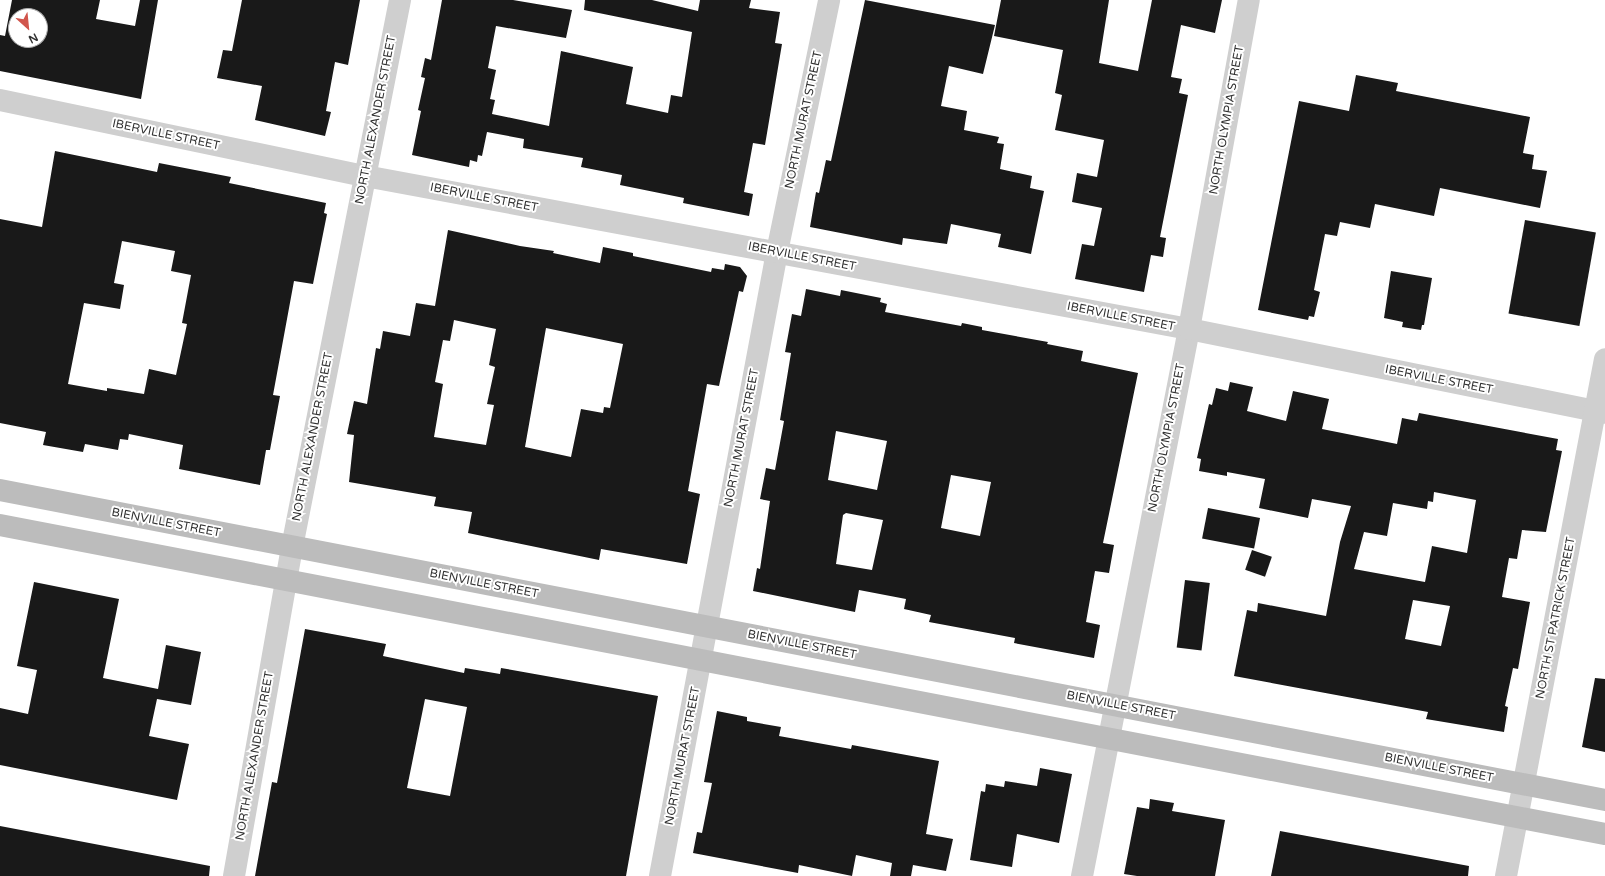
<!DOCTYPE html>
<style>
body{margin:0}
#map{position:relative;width:1605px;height:876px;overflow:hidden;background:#fff;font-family:"Varela Round",sans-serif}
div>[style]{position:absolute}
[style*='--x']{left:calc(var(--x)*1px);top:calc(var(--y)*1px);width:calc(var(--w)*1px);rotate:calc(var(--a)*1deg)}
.building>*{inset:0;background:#191919;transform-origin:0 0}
.street>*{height:22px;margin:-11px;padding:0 11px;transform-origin:11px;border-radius:11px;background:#cfcfcf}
.secondary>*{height:22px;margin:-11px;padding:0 11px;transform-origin:11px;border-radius:11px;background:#bcbcbc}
span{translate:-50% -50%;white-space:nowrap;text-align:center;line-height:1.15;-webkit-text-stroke:4px #fff;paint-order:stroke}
.street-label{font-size:12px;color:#323232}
.north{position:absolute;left:8px;top:8px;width:40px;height:40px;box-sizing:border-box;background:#fff;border:1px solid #adadad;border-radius:50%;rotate:153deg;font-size:11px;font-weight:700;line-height:16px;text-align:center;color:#323232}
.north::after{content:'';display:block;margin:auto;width:14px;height:18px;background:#d1554c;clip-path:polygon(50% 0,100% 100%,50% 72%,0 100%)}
</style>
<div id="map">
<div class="building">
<i style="clip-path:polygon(evenodd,12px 0,100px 0,96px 19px,135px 26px,140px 0,158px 0,141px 99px,0 71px,0 35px,5px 36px,12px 0,16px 16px,40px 16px,40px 40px,16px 40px,16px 16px)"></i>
<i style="clip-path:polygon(242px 0,360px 0,348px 65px,335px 62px,326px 111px,331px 112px,325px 136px,255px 120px,262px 86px,217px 78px,223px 50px,232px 51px)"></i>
<i style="clip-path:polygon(442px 0,513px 0,572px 10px,566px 38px,496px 26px,488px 68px,496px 70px,490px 99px,495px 100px,492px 114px,549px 126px,561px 51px,633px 67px,626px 104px,668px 113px,671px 95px,682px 97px,692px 32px,584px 10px,585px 0,652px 0,698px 11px,700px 0,751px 0,749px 8px,780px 12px,775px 43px,782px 44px,765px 145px,753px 143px,744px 192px,753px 194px,749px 216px,683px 203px,684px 198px,620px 185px,622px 175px,581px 167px,583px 158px,523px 148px,524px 139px,487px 132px,482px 156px,478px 155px,477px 162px,470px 160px,469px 167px,412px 155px,421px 111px,418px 110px,425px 78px,421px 77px,425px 58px,431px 60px)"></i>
<i style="clip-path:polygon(865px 0,995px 25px,983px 74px,949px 66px,941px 106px,967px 111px,964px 130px,999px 137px,997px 143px,1004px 144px,1000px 169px,1032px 176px,1030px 188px,1044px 191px,1031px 254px,998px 247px,1001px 234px,951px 224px,947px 244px,903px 238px,902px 245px,810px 227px,816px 192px,819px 193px,826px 160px,831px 161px)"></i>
<i style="clip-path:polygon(1001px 0,1109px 0,1099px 63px,1138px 71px,1152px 0,1222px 0,1215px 33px,1181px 25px,1171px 77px,1182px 79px,1179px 93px,1188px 95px,1160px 237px,1166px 238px,1163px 257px,1151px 255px,1144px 292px,1075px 279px,1082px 244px,1094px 246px,1102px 208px,1072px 202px,1077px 173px,1097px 177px,1104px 140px,1055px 130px,1062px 95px,1055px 93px,1063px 50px,994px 36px)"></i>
<i style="clip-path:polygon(1356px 75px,1398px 83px,1396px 91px,1530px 117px,1523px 153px,1534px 155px,1532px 169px,1547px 171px,1540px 208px,1440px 188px,1434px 216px,1375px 204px,1370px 228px,1340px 222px,1337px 236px,1325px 234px,1314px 290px,1320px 292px,1314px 317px,1309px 316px,1308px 320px,1258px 310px,1299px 101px,1349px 111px)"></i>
<i style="clip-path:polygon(evenodd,55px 151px,157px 172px,159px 163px,231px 177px,229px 183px,326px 203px,324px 213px,327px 214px,313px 284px,294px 281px,273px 395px,280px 396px,270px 450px,266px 450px,260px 485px,179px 469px,183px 445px,129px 434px,128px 440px,120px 439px,118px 450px,85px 444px,83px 452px,43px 445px,46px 432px,0 423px,0 219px,42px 227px,55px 151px,122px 241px,175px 251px,171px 271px,191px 275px,182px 323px,187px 324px,176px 375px,149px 369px,144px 394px,107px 388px,107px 391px,68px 384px,84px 303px,120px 309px,124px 285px,114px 283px,122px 241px)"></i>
<i style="left:1525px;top:220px;width:72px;height:95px;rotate:10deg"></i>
<i style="clip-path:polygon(evenodd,448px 230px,520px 246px,554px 251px,553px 253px,600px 263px,603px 247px,633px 253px,633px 256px,711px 272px,712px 268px,724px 270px,725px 264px,740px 267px,747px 276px,743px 292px,739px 291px,719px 386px,707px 384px,688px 491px,700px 494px,687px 564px,601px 549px,599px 560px,468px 533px,472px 512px,434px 506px,436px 497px,349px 482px,354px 435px,347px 434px,354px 401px,367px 404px,376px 348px,380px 349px,383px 331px,410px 336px,416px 303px,435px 306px,448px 230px,454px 320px,496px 329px,489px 365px,495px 367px,487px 404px,494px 405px,486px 445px,434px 437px,443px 384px,435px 382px,443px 340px,450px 341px,454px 320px,448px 230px,546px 328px,623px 344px,610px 408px,604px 407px,603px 413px,581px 409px,571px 457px,525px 447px,546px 328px)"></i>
<i style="clip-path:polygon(1391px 271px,1432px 278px,1424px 325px,1422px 325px,1421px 330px,1402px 327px,1403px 322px,1384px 318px)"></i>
<i style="clip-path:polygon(evenodd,806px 289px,840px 296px,841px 290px,881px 298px,880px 302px,887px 304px,885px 312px,961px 326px,962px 323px,982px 327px,982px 330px,1048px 342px,1047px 344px,1083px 351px,1081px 361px,1138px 373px,1103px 543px,1114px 545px,1109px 573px,1095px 571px,1086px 622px,1100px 625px,1094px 658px,1014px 643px,1015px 638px,929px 622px,931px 615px,904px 609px,906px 599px,859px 590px,855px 612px,753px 591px,757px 568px,760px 569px,770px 501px,760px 499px,766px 468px,775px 470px,784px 421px,780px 420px,791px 353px,785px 352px,792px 314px,801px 316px,806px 289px,836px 431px,887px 441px,877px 490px,828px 480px,836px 431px,806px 289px,951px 475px,991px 482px,980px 536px,941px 528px,951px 475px,806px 289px,846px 513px,883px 520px,872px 570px,836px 564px,843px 515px,846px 513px)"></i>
<i style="clip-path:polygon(evenodd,1230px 382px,1253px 387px,1247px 411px,1286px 421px,1293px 391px,1329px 399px,1322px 429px,1397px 444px,1402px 418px,1417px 421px,1419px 413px,1558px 439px,1556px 450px,1562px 451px,1546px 532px,1522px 530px,1517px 559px,1509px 558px,1502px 597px,1530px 602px,1518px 669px,1513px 668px,1505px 706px,1508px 707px,1504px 732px,1426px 719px,1428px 712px,1234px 676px,1247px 610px,1257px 612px,1258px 603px,1326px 616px,1340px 542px,1351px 506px,1312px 499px,1308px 518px,1259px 508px,1265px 479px,1227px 472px,1227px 476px,1199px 471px,1201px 459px,1197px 458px,1209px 404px,1212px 405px,1216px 388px,1228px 391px,1230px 382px,1434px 492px,1476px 500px,1467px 553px,1432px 546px,1425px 582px,1354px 569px,1364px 532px,1387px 536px,1393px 503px,1427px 509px,1428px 501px,1433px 502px,1434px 492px,1230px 382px,1413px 600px,1450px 606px,1441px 646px,1405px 639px,1413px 600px)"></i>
<i style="left:1208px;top:508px;width:53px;height:31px;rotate:11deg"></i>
<i style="left:1252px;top:550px;width:21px;height:21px;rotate:19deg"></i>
<i style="left:1185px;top:580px;width:25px;height:68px;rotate:7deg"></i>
<i style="clip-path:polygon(34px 582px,119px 599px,103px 678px,158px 689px,166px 645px,201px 652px,191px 705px,157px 699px,149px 736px,189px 744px,177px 800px,0 765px,0 708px,28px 714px,37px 670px,17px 666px)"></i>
<i style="clip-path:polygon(evenodd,305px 629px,386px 644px,383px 656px,464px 673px,465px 668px,500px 674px,501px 668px,658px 696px,626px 876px,255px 876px,272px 782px,277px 783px,305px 629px,425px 699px,467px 707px,450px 796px,407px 788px,425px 699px)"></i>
<i style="clip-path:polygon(1595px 678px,1605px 679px,1605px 752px,1582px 747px)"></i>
<i style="clip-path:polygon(717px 711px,747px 717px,747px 721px,781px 727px,779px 736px,851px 749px,852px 745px,939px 761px,926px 834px,953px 839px,946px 871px,913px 865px,911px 876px,890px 876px,892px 863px,856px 855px,852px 876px,799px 865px,798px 873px,693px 853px,697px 832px,702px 833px,712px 783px,704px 782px)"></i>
<i style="clip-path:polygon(1040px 768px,1072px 774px,1059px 843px,1017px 834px,1012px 867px,970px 860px,981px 791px,985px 792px,986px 784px,1004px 787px,1005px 781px,1037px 786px)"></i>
<i style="clip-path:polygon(1150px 799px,1174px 803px,1172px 811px,1225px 820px,1215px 876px,1137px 876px,1124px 874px,1137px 807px,1149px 809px)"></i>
<i style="clip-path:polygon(0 826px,210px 866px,209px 876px,0 876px)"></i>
<i style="clip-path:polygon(1280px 831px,1469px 866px,1468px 876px,1271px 876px)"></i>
</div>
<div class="street">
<i style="--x:0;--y:100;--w:373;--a:11.8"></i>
<i style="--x:365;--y:176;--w:838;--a:10.52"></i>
<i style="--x:1189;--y:329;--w:424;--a:11.4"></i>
<i style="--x:234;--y:876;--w:334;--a:-80"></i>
<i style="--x:292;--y:547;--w:558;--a:-78.83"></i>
<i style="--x:660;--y:876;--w:635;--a:-79.38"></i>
<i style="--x:777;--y:252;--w:257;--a:-78.3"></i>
<i style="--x:1082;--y:876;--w:557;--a:-78.93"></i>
<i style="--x:1189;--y:329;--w:334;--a:-79.7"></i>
<i style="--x:1506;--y:876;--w:526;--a:-79.16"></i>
</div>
<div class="secondary">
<i style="--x:0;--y:490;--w:1635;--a:10.93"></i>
<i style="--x:0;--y:525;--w:1634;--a:10.9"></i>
</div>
<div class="street-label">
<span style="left:376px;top:120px;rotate:-79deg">NORTH ALEXANDER STREET</span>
<span style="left:804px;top:120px;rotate:-78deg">NORTH MURAT STREET</span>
<span style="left:1227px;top:120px;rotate:-80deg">NORTH OLYMPIA STREET</span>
<span style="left:166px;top:135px;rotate:12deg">IBERVILLE STREET</span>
<span style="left:484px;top:198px;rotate:11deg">IBERVILLE STREET</span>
<span style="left:802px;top:257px;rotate:11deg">IBERVILLE STREET</span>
<span style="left:1121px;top:317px;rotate:11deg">IBERVILLE STREET</span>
<span style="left:1439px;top:380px;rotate:11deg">IBERVILLE STREET</span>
<span style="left:313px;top:437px;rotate:-79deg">NORTH ALEXANDER STREET</span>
<span style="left:742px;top:438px;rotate:-79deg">NORTH MURAT STREET</span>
<span style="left:1167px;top:438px;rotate:-79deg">NORTH OLYMPIA STREET</span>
<span style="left:166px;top:523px;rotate:11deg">BIENVILLE STREET</span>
<span style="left:484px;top:584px;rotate:11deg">BIENVILLE STREET</span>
<span style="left:1556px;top:618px;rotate:-79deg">NORTH ST PATRICK STREET</span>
<span style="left:802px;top:645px;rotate:11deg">BIENVILLE STREET</span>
<span style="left:1121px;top:706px;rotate:11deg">BIENVILLE STREET</span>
<span style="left:255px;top:756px;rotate:-80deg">NORTH ALEXANDER STREET</span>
<span style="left:683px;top:756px;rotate:-79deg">NORTH MURAT STREET</span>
<span style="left:1439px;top:768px;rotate:11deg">BIENVILLE STREET</span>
</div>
<div class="north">N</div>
</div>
